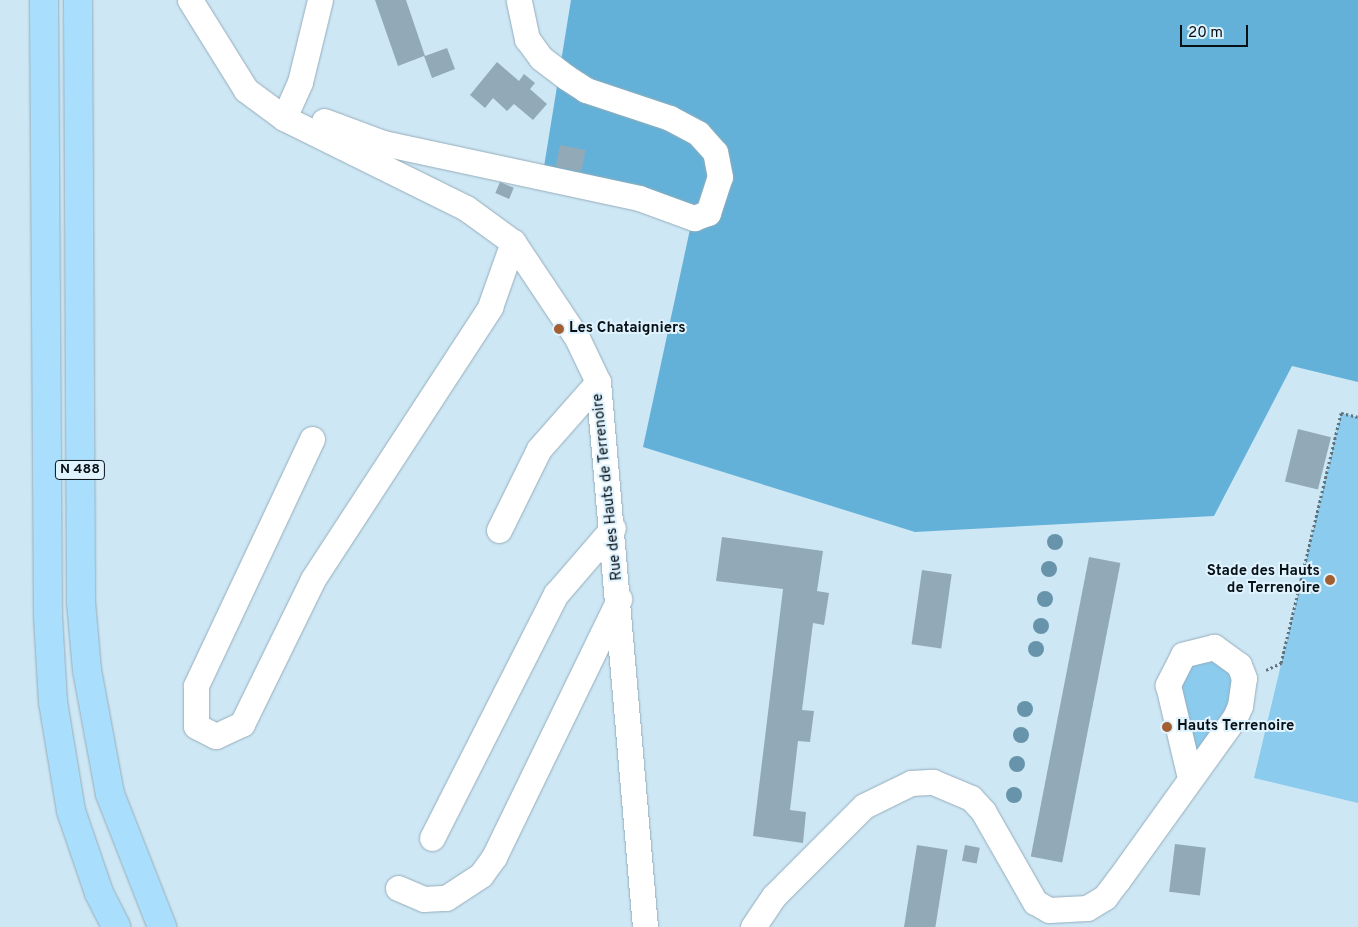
<!DOCTYPE html>
<style>
body{margin:0}
#map{position:relative;width:1358px;height:927px;overflow:hidden;background:#cee7f5;font-family:Overpass,sans-serif}
div>[style]{position:absolute}
[style*='--x']{left:calc(var(--x)*1px);top:calc(var(--y)*1px);width:calc(var(--w)*1px);rotate:calc(var(--a)*1deg)}
.green>*{inset:0;background:#8bcbee}
.forest>*{inset:0;background:#63b1d8}
.building>*{inset:0;background:#92aab8;transform-origin:0 0}
.path>*{height:3px;margin-top:-1.5px;transform-origin:0;background:repeating-linear-gradient(90deg,#62727b 0 2.5px,transparent 0 5px)}
.roads{filter:drop-shadow(0 0 1px #95adba) drop-shadow(0 0 1px #95adba)}
.minor>*{height:25px;margin:-12.5px;padding:0 12.5px;transform-origin:12.5px;border-radius:12.5px;background:#fff}
.highway>*{height:28px;margin:-14px;padding:0 14px;transform-origin:14px;border-radius:14px;background:#a9dffc}
.trees>*{width:16px;height:16px;margin:-8px;border-radius:50%;background:#6794aa}
.dots>*{width:14px;height:14px;translate:-50% -50%;box-sizing:border-box;border:2px solid #dff3ff;border-radius:50%}
span{translate:-50% -50%;white-space:nowrap;text-align:center;line-height:1.15;-webkit-text-stroke:4px #dff3ff;paint-order:stroke}
.shield-label span{padding:1px 4px;background:#dff3ff;border:1px solid;border-radius:4px;-webkit-text-stroke-width:0}
.shield-label{font-size:14px;color:#071015;font-weight:700}
.poi-label{font-size:15px;color:#071015;font-weight:700}
.left{translate:0 -50%;text-align:left}
.right{translate:-100% -50%;text-align:right}
.street-label{font-size:15px;color:#071015}
.scale{position:absolute;left:1180px;top:25px;width:68px;height:22px;box-sizing:border-box;border:2px solid #071015;border-top:0;padding-left:6px;font-size:15px;line-height:18px;white-space:nowrap;color:#071015;-webkit-text-stroke:4px #dff3ff;paint-order:stroke}
</style>
<div id="map">
<div class="green">
<i style="clip-path:polygon(1341px 413px,1358px 417px,1358px 803px,1254px 778px)"></i>
<i style="clip-path:polygon(1208px 657px,1232px 671px,1233px 699px,1195px 753px,1177px 674px,1181px 668px)"></i>
</div>
<div class="forest">
<i style="clip-path:polygon(571px 0,1358px 0,1358px 382px,1292px 366px,1214px 516px,915px 532px,643px 447px,692px 220px,541px 185px)"></i>
</div>
<div class="building">
<i style="clip-path:polygon(375px 0,406px 0,425px 56px,447px 48px,455px 69px,432px 78px,424px 56px,398px 66px)"></i>
<i style="clip-path:polygon(497px 62px,519px 81px,524px 74px,535px 83px,530px 89px,547px 104px,533px 120px,514px 104px,507px 111px,493px 98px,485px 108px,470px 95px)"></i>
<i style="left:560px;top:145px;width:26px;height:22px;rotate:11deg"></i>
<i style="left:500px;top:182px;width:15px;height:12px;rotate:23deg"></i>
<i style="left:1298px;top:429px;width:34px;height:54px;rotate:14deg"></i>
<i style="clip-path:polygon(722px 537px,823px 551px,817px 591px,829px 593px,824px 625px,813px 623px,802px 710px,814px 711px,810px 742px,798px 741px,790px 810px,806px 812px,803px 843px,753px 836px,783px 589px,716px 581px)"></i>
<i style="left:1089px;top:557px;width:32px;height:305px;rotate:11deg"></i>
<i style="left:922px;top:570px;width:30px;height:75px;rotate:8deg"></i>
<i style="left:1175px;top:844px;width:31px;height:48px;rotate:7deg"></i>
<i style="left:917px;top:845px;width:31px;height:83px;rotate:9deg"></i>
<i style="left:965px;top:845px;width:15px;height:16px;rotate:11deg"></i>
</div>
<div class="path">
<i style="--x:1266;--y:670;--w:17;--a:-25"></i>
<i style="--x:1281;--y:663;--w:257;--a:-76.5"></i>
<i style="--x:1341;--y:413;--w:17;--a:13"></i>
</div>
<div class="roads">
<div class="minor">
<i style="--x:190;--y:0;--w:106;--a:58.1"></i>
<i style="--x:246;--y:90;--w:47;--a:36.4"></i>
<i style="--x:284;--y:118;--w:203;--a:26.3"></i>
<i style="--x:466;--y:208;--w:58;--a:35.9"></i>
<i style="--x:513;--y:242;--w:115;--a:56.3"></i>
<i style="--x:577;--y:338;--w:49;--a:64.5"></i>
<i style="--x:598;--y:382;--w:547;--a:85.07"></i>
<i style="--x:284;--y:118;--w:39;--a:-66"></i>
<i style="--x:300;--y:82;--w:84;--a:-76.3"></i>
<i style="--x:324;--y:121;--w:63;--a:20.4"></i>
<i style="--x:383;--y:143;--w:262;--a:12.1"></i>
<i style="--x:639;--y:198;--w:59;--a:20"></i>
<i style="--x:694;--y:218;--w:15;--a:-20"></i>
<i style="--x:708;--y:213;--w:38;--a:-72"></i>
<i style="--x:720;--y:177;--w:25;--a:-101"></i>
<i style="--x:715;--y:152;--w:25;--a:-132"></i>
<i style="--x:698;--y:133;--w:32;--a:-152"></i>
<i style="--x:670;--y:118;--w:89;--a:-161.6"></i>
<i style="--x:586;--y:90;--w:24;--a:-147"></i>
<i style="--x:566;--y:77;--w:31;--a:-143"></i>
<i style="--x:541;--y:58;--w:24;--a:-126"></i>
<i style="--x:527;--y:39;--w:40;--a:-102"></i>
<i style="--x:312;--y:439;--w:273;--a:115.2"></i>
<i style="--x:196;--y:686;--w:40;--a:90"></i>
<i style="--x:196;--y:726;--w:22;--a:27"></i>
<i style="--x:216;--y:736;--w:29;--a:-25"></i>
<i style="--x:242;--y:724;--w:161;--a:-63.9"></i>
<i style="--x:313;--y:579;--w:325;--a:-56.9"></i>
<i style="--x:490;--y:307;--w:69;--a:-70.5"></i>
<i style="--x:499;--y:530;--w:90;--a:-63.7"></i>
<i style="--x:539;--y:449;--w:89;--a:-48.6"></i>
<i style="--x:432;--y:838;--w:274;--a:-63.1"></i>
<i style="--x:556;--y:594;--w:87;--a:-49.2"></i>
<i style="--x:398;--y:888;--w:28;--a:23"></i>
<i style="--x:424;--y:899;--w:22;--a:-3"></i>
<i style="--x:446;--y:898;--w:42;--a:-33.3"></i>
<i style="--x:481;--y:875;--w:22;--a:-54"></i>
<i style="--x:494;--y:857;--w:287;--a:-64.1"></i>
<i style="--x:753;--y:927;--w:37;--a:-56"></i>
<i style="--x:774;--y:896;--w:127;--a:-45"></i>
<i style="--x:864;--y:806;--w:52;--a:-26.1"></i>
<i style="--x:911;--y:783;--w:22;--a:-3"></i>
<i style="--x:933;--y:782;--w:41;--a:22.8"></i>
<i style="--x:971;--y:798;--w:18;--a:47"></i>
<i style="--x:983;--y:811;--w:105;--a:60.3"></i>
<i style="--x:1035;--y:902;--w:16;--a:30"></i>
<i style="--x:1049;--y:910;--w:38;--a:-3"></i>
<i style="--x:1087;--y:908;--w:21;--a:-31"></i>
<i style="--x:1105;--y:897;--w:21;--a:-53"></i>
<i style="--x:1118;--y:880;--w:201;--a:-54.3"></i>
<i style="--x:1235;--y:717;--w:12;--a:-66"></i>
<i style="--x:1240;--y:706;--w:28;--a:-82"></i>
<i style="--x:1244;--y:678;--w:14;--a:-111"></i>
<i style="--x:1239;--y:665;--w:31;--a:-144"></i>
<i style="--x:1214;--y:647;--w:32;--a:166"></i>
<i style="--x:1183;--y:655;--w:34;--a:117"></i>
<i style="--x:1168;--y:685;--w:96;--a:76.7"></i>
</div>
<div class="highway">
<i style="--x:44;--y:0;--w:616;--a:89.63"></i>
<i style="--x:48;--y:616;--w:86;--a:86.7"></i>
<i style="--x:53;--y:702;--w:110;--a:80.6"></i>
<i style="--x:71;--y:811;--w:87;--a:71.1"></i>
<i style="--x:99;--y:893;--w:38;--a:63"></i>
<i style="--x:78;--y:0;--w:602;--a:89.71"></i>
<i style="--x:81;--y:602;--w:68;--a:85"></i>
<i style="--x:87;--y:670;--w:126;--a:79.5"></i>
<i style="--x:110;--y:794;--w:143;--a:68.6"></i>
</div>
</div>
<div class="trees">
<i style="left:1055px;top:542px"></i>
<i style="left:1049px;top:569px"></i>
<i style="left:1045px;top:599px"></i>
<i style="left:1041px;top:626px"></i>
<i style="left:1036px;top:649px"></i>
<i style="left:1025px;top:709px"></i>
<i style="left:1021px;top:735px"></i>
<i style="left:1017px;top:764px"></i>
<i style="left:1014px;top:795px"></i>
</div>
<div class="dots">
<i style="left:559px;top:329px;background:#a35e31"></i>
<i style="left:1330px;top:580px;background:#a35e31"></i>
<i style="left:1167px;top:727px;background:#a35e31"></i>
</div>
<div class="shield-label">
<span style="left:80px;top:470px">N 488</span>
</div>
<div class="poi-label">
<span class="left" style="left:569px;top:329px">Les Chataigniers</span>
<span class="right" style="left:1320px;top:580px">Stade des Hauts<br>de Terrenoire</span>
<span class="left" style="left:1177px;top:727px">Hauts Terrenoire</span>
</div>
<div class="street-label">
<span style="left:608px;top:487px;rotate:-96deg">Rue des Hauts de Terrenoire</span>
</div>
<div class="scale">20 m</div>
</div>
